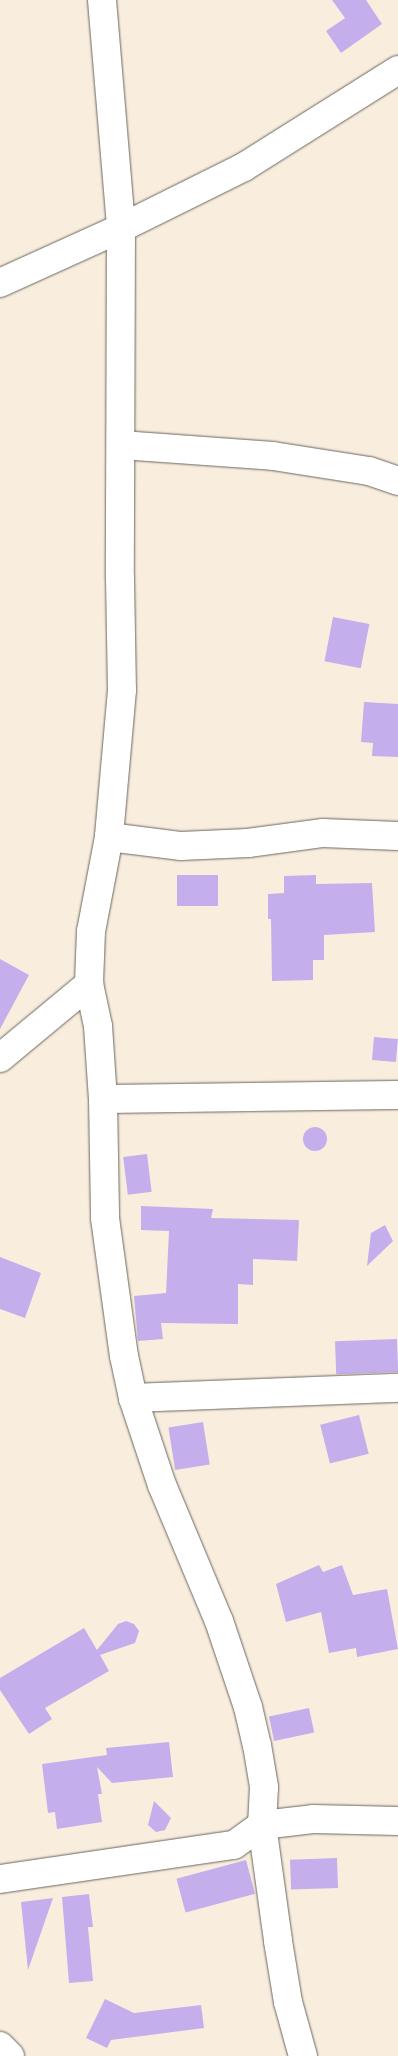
<!DOCTYPE html>
<style>
body{margin:0}
#map{position:relative;width:398px;height:2056px;overflow:hidden;background:#f9eede;font-family:Alegreya,serif}
div>[style]{position:absolute}
[style*='--x']{left:calc(var(--x)*1px);top:calc(var(--y)*1px);width:calc(var(--w)*1px);rotate:calc(var(--a)*1deg)}
.building>*{inset:0;background:#c5aeec;transform-origin:0 0}
.round{border-radius:50%}
.roads{filter:drop-shadow(0 0 1px #696660) drop-shadow(0 0 1px #696660)}
.street>*{height:28px;margin:-14px;padding:0 14px;transform-origin:14px;border-radius:14px;background:#fff}
.secondary>*{height:28px;margin:-14px;padding:0 14px;transform-origin:14px;border-radius:14px;background:#fff}
span{translate:-50% -50%;white-space:nowrap;text-align:center;line-height:1.15;-webkit-text-stroke:4px #fdfcf7;paint-order:stroke}
</style>
<div id="map">
<div class="building">
<i style="clip-path:polygon(332px 0,366px 0,382px 24px,341px 53px,326px 31px,345px 18px)"></i>
<i style="left:333px;top:617px;width:37px;height:45px;rotate:11deg"></i>
<i style="clip-path:polygon(364px 702px,398px 704px,398px 757px,372px 756px,373px 743px,361px 742px)"></i>
<i style="left:177px;top:875px;width:41px;height:31px"></i>
<i style="clip-path:polygon(316px 875px,316px 884px,372px 883px,375px 932px,324px 935px,324px 960px,313px 960px,313px 980px,272px 981px,271px 919px,268px 919px,268px 894px,284px 893px,284px 876px)"></i>
<i style="clip-path:polygon(0 959px,29px 975px,0 1029px)"></i>
<i style="left:374px;top:1037px;width:24px;height:23px;rotate:5deg"></i>
<i class="round" style="left:303px;top:1127px;width:24px;height:24px"></i>
<i style="left:147px;top:1154px;width:38px;height:24px;rotate:83deg"></i>
<i style="clip-path:polygon(141px 1206px,213px 1209px,211px 1218px,299px 1220px,297px 1261px,253px 1259px,253px 1285px,238px 1284px,238px 1324px,161px 1323px,163px 1339px,138px 1341px,134px 1296px,166px 1293px,169px 1231px,141px 1230px)"></i>
<i style="clip-path:polygon(385px 1225px,393px 1241px,367px 1266px,371px 1233px)"></i>
<i style="clip-path:polygon(0 1257px,41px 1273px,25px 1318px,0 1309px)"></i>
<i style="left:397px;top:1339px;width:33px;height:62px;rotate:88deg"></i>
<i style="left:359px;top:1415px;width:40px;height:40px;rotate:76deg"></i>
<i style="left:203px;top:1422px;width:43px;height:35px;rotate:81deg"></i>
<i style="clip-path:polygon(319px 1565px,323px 1572px,342px 1565px,353px 1595px,387px 1589px,398px 1649px,357px 1657px,356px 1648px,329px 1653px,321px 1612px,286px 1622px,276px 1584px)"></i>
<i style="clip-path:polygon(126px 1621px,134px 1624px,139px 1631px,135px 1643px,100px 1655px,109px 1671px,45px 1708px,52px 1719px,29px 1734px,0 1690px,0 1678px,84px 1628px,97px 1650px,118px 1624px)"></i>
<i style="left:309px;top:1708px;width:25px;height:41px;rotate:78deg"></i>
<i style="clip-path:polygon(169px 1742px,173px 1777px,112px 1783px,97px 1767px,102px 1794px,98px 1794px,102px 1822px,57px 1829px,55px 1812px,48px 1813px,42px 1764px,107px 1755px,106px 1748px)"></i>
<i style="clip-path:polygon(154px 1801px,171px 1818px,165px 1830px,156px 1832px,148px 1825px)"></i>
<i style="left:337px;top:1858px;width:30px;height:47px;rotate:88deg"></i>
<i style="left:246px;top:1860px;width:35px;height:72px;rotate:75deg"></i>
<i style="clip-path:polygon(89px 1894px,93px 1927px,88px 1927px,93px 1981px,69px 1983px,62px 1897px)"></i>
<i style="clip-path:polygon(53px 1898px,28px 1970px,21px 1902px)"></i>
<i style="clip-path:polygon(105px 1999px,134px 2013px,201px 2005px,204px 2028px,111px 2040px,107px 2048px,86px 2038px)"></i>
</div>
<div class="roads">
<div class="street">
<i style="--x:102;--y:0;--w:229;--a:85.2"></i>
<i style="--x:121;--y:228;--w:350;--a:90.2"></i>
<i style="--x:120;--y:578;--w:112;--a:89"></i>
<i style="--x:122;--y:690;--w:148;--a:95.1"></i>
<i style="--x:109;--y:837;--w:96;--a:100.8"></i>
<i style="--x:91;--y:931;--w:53;--a:92.2"></i>
<i style="--x:89;--y:984;--w:43;--a:77.9"></i>
<i style="--x:98;--y:1026;--w:73;--a:86.1"></i>
<i style="--x:103;--y:1099;--w:119;--a:89"></i>
<i style="--x:105;--y:1218;--w:139;--a:82.2"></i>
<i style="--x:124;--y:1356;--w:43;--a:77.9"></i>
<i style="--x:133;--y:1398;--w:92;--a:71.6"></i>
<i style="--x:162;--y:1485;--w:147;--a:67.3"></i>
<i style="--x:219;--y:1621;--w:91;--a:71.4"></i>
<i style="--x:248;--y:1707;--w:39;--a:77"></i>
<i style="--x:257;--y:1745;--w:43;--a:80.5"></i>
<i style="--x:264;--y:1787;--w:38;--a:93"></i>
<i style="--x:262;--y:1825;--w:117;--a:82.1"></i>
<i style="--x:278;--y:1941;--w:62;--a:80.7"></i>
<i style="--x:288;--y:2002;--w:56;--a:74.5"></i>
<i style="--x:121;--y:445;--w:152;--a:4.1"></i>
<i style="--x:273;--y:456;--w:97;--a:8.9"></i>
<i style="--x:369;--y:471;--w:31;--a:19"></i>
<i style="--x:109;--y:837;--w:73;--a:7.1"></i>
<i style="--x:181;--y:846;--w:67;--a:-2.6"></i>
<i style="--x:248;--y:843;--w:76;--a:-7.6"></i>
<i style="--x:323;--y:833;--w:75;--a:2.3"></i>
<i style="--x:0;--y:1058;--w:116;--a:-39.7"></i>
<i style="--x:103;--y:1099;--w:295;--a:-0.8"></i>
<i style="--x:133;--y:1398;--w:265;--a:-2.2"></i>
<i style="--x:0;--y:1879;--w:236;--a:-8.3"></i>
<i style="--x:234;--y:1845;--w:34;--a:-36"></i>
<i style="--x:262;--y:1825;--w:51;--a:-6.7"></i>
<i style="--x:313;--y:1819;--w:85;--a:1.3"></i>
<i style="--x:0;--y:2046;--w:14;--a:45"></i>
</div>
<div class="secondary">
<i style="--x:0;--y:283;--w:133;--a:-24.4"></i>
<i style="--x:121;--y:228;--w:137;--a:-26.4"></i>
<i style="--x:244;--y:167;--w:182;--a:-32.2"></i>
</div>
</div>
</div>
